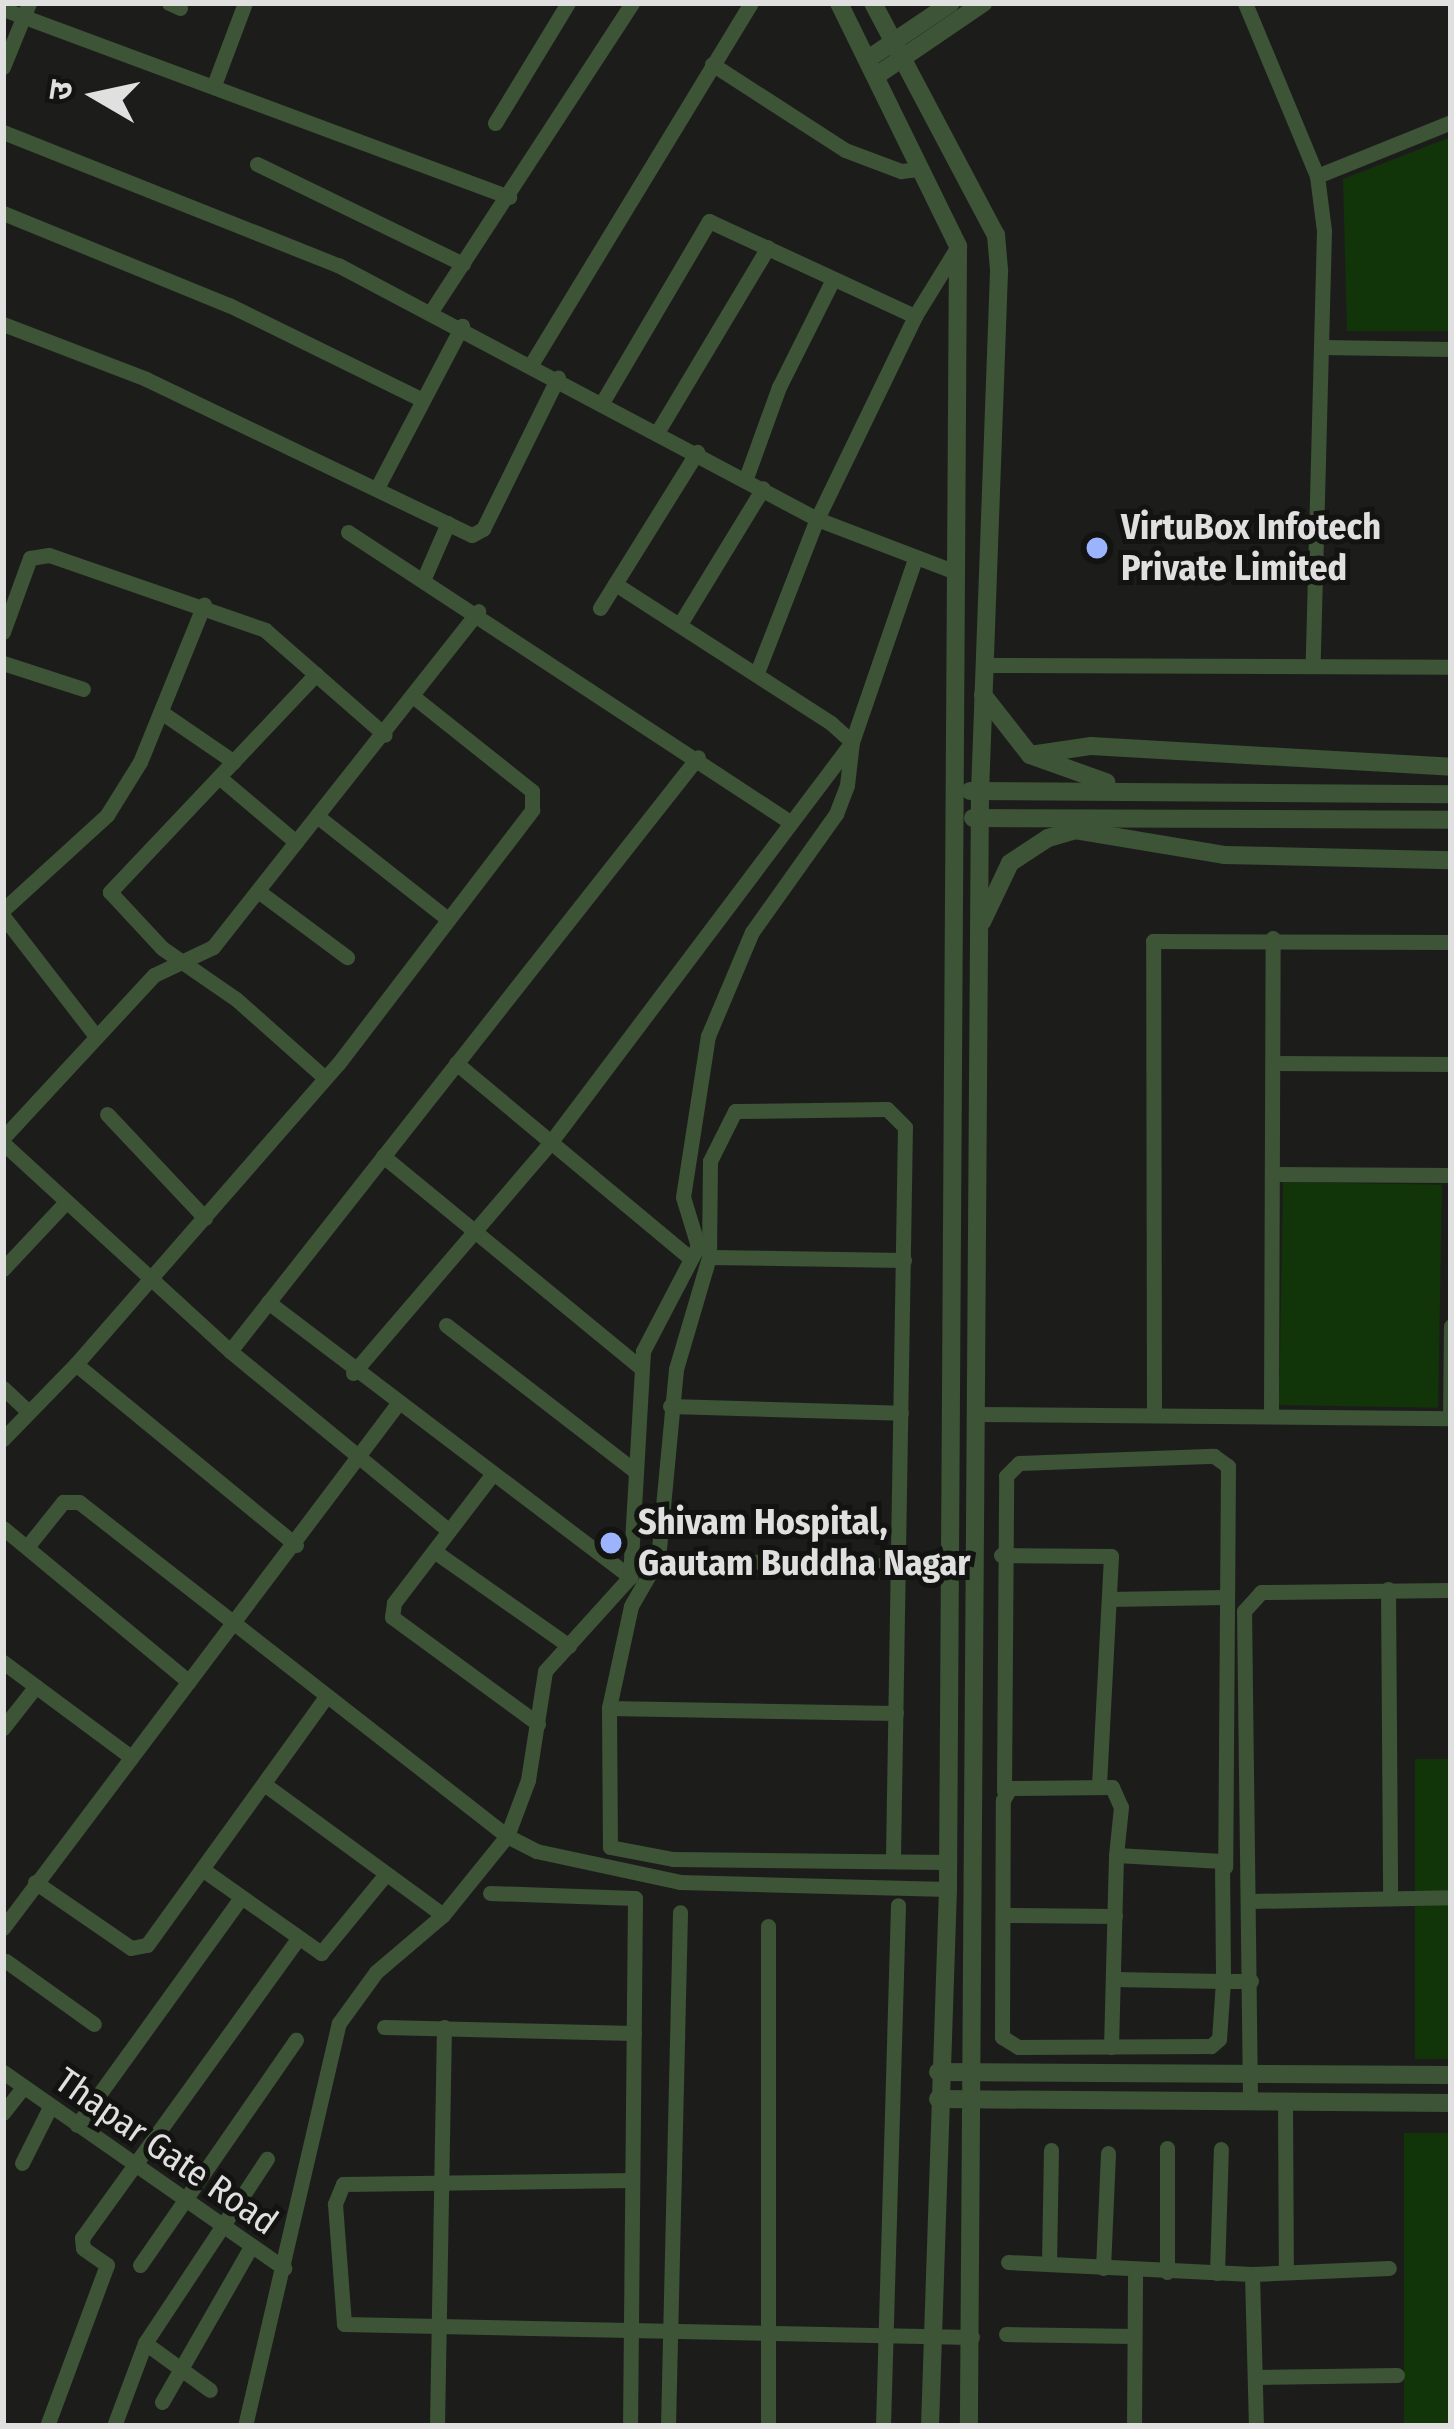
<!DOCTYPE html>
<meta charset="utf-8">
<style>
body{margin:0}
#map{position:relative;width:1454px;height:2429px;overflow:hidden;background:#1c1d1b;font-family:"Fira Sans Condensed","Noto Sans Devanagari",sans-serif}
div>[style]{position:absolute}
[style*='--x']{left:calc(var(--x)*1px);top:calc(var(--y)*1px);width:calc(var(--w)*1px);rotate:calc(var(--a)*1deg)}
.green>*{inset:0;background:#123409;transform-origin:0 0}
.minor>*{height:15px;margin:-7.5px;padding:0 7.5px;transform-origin:7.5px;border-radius:7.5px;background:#3d5437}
.tertiary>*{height:18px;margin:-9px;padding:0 9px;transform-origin:9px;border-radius:9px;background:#3d5437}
.dots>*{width:33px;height:33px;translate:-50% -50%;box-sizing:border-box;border:6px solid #131412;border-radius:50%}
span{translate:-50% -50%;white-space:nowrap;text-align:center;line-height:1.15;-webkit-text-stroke:10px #131412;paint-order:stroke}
.poi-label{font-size:36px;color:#dfe0df;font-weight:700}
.left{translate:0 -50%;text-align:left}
.street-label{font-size:36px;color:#dfe0df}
.frame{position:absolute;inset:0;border:6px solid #dfe0df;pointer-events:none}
.north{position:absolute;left:36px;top:36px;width:120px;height:120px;-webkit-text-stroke:9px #131412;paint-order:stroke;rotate:279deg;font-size:33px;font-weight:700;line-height:48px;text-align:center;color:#dfe0df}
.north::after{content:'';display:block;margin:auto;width:42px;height:54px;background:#dfe0df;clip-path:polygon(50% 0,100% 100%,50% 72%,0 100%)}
</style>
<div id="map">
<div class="green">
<i style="clip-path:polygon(1451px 137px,1451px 331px,1347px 331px,1343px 179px)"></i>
<i style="left:1283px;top:1182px;width:159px;height:223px;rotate:1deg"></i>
<i style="left:1415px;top:1759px;width:36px;height:300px"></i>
<i style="left:1451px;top:2133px;width:293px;height:47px;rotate:90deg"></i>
</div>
<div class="minor">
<i style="--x:169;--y:3;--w:12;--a:24"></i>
<i style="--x:1245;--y:3;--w:187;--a:67.4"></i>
<i style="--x:1317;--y:176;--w:55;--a:82.7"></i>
<i style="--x:1324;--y:231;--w:434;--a:91.5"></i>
<i style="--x:3;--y:9;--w:540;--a:20.38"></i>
<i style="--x:712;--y:64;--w:158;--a:32.9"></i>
<i style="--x:845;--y:150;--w:60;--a:20.6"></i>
<i style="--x:901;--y:171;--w:20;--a:-6"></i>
<i style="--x:3;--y:67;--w:69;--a:-67.9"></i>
<i style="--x:214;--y:85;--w:88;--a:-69.3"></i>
<i style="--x:495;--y:123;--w:140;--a:-58.7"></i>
<i style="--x:3;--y:132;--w:360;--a:21.7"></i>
<i style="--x:338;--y:265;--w:542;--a:27.94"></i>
<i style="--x:817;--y:519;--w:149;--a:20.9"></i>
<i style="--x:257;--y:164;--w:229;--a:25.9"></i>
<i style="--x:1317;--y:176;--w:144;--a:-21.9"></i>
<i style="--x:3;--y:213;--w:244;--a:22.2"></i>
<i style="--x:229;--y:305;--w:214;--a:26.1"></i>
<i style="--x:430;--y:313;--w:370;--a:-56.9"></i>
<i style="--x:3;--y:324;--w:153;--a:21"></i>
<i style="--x:146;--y:379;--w:361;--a:25.6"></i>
<i style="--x:472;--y:535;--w:13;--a:-29"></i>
<i style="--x:483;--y:529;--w:169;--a:-63.7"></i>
<i style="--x:1321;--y:347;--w:130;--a:0.9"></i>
<i style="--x:532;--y:363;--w:421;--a:-58.7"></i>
<i style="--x:603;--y:401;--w:209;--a:-59.5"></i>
<i style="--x:709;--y:221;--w:227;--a:24.8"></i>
<i style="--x:658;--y:431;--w:214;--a:-59.1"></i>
<i style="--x:746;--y:478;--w:97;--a:-70.1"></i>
<i style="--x:779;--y:387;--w:121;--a:-63.4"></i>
<i style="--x:378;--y:486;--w:181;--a:-62.3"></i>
<i style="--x:348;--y:532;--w:529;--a:33.27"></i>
<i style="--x:424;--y:578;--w:60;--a:-66.4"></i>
<i style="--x:600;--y:608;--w:184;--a:-58.1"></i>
<i style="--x:680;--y:624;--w:159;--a:-58.6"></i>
<i style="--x:3;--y:632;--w:79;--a:-70"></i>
<i style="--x:30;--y:558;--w:19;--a:-9"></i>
<i style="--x:49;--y:555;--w:229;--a:19.1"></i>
<i style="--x:265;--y:630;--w:159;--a:41.2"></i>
<i style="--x:3;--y:663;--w:84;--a:18"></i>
<i style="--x:985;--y:665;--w:466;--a:0.2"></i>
<i style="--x:758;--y:670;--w:162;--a:-68.7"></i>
<i style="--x:817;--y:519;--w:225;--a:-64.2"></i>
<i style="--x:915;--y:316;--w:82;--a:-58.4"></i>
<i style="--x:316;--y:674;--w:300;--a:133.4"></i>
<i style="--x:110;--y:892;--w:76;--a:47.1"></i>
<i style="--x:162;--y:948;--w:90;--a:34.6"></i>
<i style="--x:236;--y:999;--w:119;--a:41.6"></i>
<i style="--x:161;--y:712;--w:88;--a:34.4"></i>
<i style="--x:219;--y:777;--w:101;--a:40.2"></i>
<i style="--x:317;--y:816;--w:167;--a:38.2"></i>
<i style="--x:258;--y:891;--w:111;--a:36.6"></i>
<i style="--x:3;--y:910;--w:141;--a:-42.4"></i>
<i style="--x:107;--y:815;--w:62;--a:-58.1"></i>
<i style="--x:140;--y:762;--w:170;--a:-67.9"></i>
<i style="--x:3;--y:916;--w:150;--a:52.3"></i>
<i style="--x:456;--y:1063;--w:305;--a:39.8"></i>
<i style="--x:1273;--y:1063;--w:178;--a:0.3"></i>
<i style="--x:107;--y:1114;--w:143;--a:46.7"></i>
<i style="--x:3;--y:1138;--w:222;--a:-47.2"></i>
<i style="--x:154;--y:975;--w:65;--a:-25.4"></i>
<i style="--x:213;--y:947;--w:428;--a:-51.7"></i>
<i style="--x:3;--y:1143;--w:308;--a:42.5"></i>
<i style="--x:230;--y:1351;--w:283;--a:39.4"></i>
<i style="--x:383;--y:1156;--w:334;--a:39.4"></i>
<i style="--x:1272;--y:1174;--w:179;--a:0.3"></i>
<i style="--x:709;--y:1257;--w:195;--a:0.9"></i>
<i style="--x:3;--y:1269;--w:89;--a:-46.8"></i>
<i style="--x:268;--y:1302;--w:455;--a:37.2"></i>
<i style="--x:446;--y:1325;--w:239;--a:37.7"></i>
<i style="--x:230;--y:1351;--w:756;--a:-51.77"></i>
<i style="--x:353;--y:1373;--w:303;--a:-49.4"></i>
<i style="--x:550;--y:1143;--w:502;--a:-53.02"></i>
<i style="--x:852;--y:742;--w:194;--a:-71"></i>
<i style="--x:3;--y:1388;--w:35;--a:43"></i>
<i style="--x:670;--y:1406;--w:231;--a:1.7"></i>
<i style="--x:1154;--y:1412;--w:471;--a:-90.1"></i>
<i style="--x:1153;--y:941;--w:298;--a:0.2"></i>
<i style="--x:977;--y:1414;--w:474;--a:0.5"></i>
<i style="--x:1271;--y:1414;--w:476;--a:-89.8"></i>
<i style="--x:1450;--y:1418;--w:92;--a:-89.4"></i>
<i style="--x:3;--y:1439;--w:105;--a:-45.8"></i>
<i style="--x:491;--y:1476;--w:160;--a:127.4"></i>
<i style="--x:394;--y:1603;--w:14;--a:98"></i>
<i style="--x:392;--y:1617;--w:181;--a:36.2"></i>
<i style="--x:3;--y:1528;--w:241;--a:39.6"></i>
<i style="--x:296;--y:1545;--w:285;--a:-140.6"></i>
<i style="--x:76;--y:1364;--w:398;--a:-48.9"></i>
<i style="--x:338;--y:1064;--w:320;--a:-52.6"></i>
<i style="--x:532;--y:810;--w:19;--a:-90"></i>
<i style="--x:532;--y:791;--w:151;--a:-141.5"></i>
<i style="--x:27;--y:1547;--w:58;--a:-51.3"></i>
<i style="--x:63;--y:1502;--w:16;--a:0"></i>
<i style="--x:79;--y:1502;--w:543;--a:37.97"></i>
<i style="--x:507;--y:1836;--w:33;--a:27"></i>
<i style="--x:536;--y:1851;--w:147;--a:12.1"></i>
<i style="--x:680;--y:1882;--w:268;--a:1.5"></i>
<i style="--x:434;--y:1551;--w:165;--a:35.1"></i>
<i style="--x:1001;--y:1555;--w:110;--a:0.5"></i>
<i style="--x:1111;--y:1556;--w:227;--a:93"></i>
<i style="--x:658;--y:1559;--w:292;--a:1.6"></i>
<i style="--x:1388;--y:1589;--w:309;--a:89.6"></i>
<i style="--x:1109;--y:1599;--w:115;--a:-1"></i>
<i style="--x:3;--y:1662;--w:159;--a:36.6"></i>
<i style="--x:609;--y:1708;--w:287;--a:1"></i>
<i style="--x:3;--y:1728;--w:53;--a:-51.8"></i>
<i style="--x:264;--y:1784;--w:222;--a:36.2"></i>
<i style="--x:1004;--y:1791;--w:315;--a:-89.6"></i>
<i style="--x:1006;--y:1476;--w:18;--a:-45"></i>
<i style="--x:1019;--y:1463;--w:195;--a:-2.1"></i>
<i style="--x:1214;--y:1456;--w:17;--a:36"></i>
<i style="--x:1228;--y:1466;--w:401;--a:90.4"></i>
<i style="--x:893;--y:1857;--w:730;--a:-89.06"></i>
<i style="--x:905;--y:1127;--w:25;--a:-135"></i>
<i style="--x:887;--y:1109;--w:152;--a:179.2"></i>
<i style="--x:735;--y:1111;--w:56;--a:116.6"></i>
<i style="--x:710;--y:1161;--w:96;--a:90.6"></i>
<i style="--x:709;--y:1257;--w:117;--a:106.4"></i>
<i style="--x:676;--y:1369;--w:191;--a:95.4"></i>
<i style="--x:658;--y:1559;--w:54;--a:119.9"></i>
<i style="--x:631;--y:1606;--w:104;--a:102.2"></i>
<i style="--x:609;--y:1708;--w:139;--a:89.6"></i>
<i style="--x:610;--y:1847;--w:64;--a:10.8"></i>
<i style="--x:673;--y:1859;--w:275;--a:0.6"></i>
<i style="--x:202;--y:1869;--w:146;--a:35.2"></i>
<i style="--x:321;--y:1953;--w:102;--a:-50.6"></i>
<i style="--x:35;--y:1882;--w:116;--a:34.5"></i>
<i style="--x:131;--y:1948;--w:16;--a:-11"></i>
<i style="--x:147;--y:1945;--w:304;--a:-54.2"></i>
<i style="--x:490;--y:1893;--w:145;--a:2"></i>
<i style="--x:635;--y:1898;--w:528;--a:90.54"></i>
<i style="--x:1251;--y:1901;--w:200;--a:-1.1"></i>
<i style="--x:1006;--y:1915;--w:109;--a:0.5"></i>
<i style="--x:3;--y:1928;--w:653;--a:-53.02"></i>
<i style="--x:6;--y:1961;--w:108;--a:35.6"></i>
<i style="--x:1113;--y:1979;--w:110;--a:1"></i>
<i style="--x:1223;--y:1981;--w:58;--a:93.9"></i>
<i style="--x:1219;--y:2039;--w:11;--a:139"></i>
<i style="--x:1211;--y:2046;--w:193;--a:179.7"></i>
<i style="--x:1018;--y:2047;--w:19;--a:-148"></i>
<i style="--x:1002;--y:2037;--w:237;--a:-89.8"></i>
<i style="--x:1003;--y:1800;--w:14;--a:-60"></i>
<i style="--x:1010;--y:1788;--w:102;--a:-0.6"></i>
<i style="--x:1112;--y:1787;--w:22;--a:66"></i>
<i style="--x:1121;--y:1807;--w:48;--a:95.9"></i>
<i style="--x:1116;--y:1855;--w:106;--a:3.2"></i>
<i style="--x:1222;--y:1861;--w:120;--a:89.5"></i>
<i style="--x:1223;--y:1981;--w:28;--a:0"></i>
<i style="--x:384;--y:2027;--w:250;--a:1.4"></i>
<i style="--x:1111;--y:2047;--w:192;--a:-88.5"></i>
<i style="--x:3;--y:2072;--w:343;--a:34.9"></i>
<i style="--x:1250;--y:2099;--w:488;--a:-90.7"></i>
<i style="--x:1244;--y:1611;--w:25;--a:-48"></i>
<i style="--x:1261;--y:1592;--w:190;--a:-0.6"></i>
<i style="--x:1285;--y:2100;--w:172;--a:89.7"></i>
<i style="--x:3;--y:2113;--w:31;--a:-52"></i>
<i style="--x:77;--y:2125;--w:280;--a:-54.2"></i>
<i style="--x:1167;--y:2148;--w:124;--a:90"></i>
<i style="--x:22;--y:2163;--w:60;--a:-63.4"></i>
<i style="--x:632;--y:2180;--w:289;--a:179.2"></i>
<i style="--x:343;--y:2184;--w:22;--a:112"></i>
<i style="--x:335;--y:2204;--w:120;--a:85.7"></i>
<i style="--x:344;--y:2324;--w:628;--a:1.19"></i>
<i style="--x:1008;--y:2262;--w:244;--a:2.8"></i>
<i style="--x:1252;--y:2274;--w:137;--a:-2.5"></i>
<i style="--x:1049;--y:2264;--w:114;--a:-89"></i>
<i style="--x:140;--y:2265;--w:274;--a:-55.3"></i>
<i style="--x:1103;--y:2268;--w:115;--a:-87.5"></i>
<i style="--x:1217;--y:2273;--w:124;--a:-88.2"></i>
<i style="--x:1252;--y:2274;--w:152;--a:88.5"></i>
<i style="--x:1006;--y:2334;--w:128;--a:0.9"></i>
<i style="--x:145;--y:2343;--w:80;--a:35.9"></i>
<i style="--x:1256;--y:2377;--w:141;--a:-0.8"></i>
<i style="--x:162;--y:2402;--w:175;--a:-60.2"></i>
<i style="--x:47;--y:2426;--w:172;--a:-69.6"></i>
<i style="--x:107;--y:2265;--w:29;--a:-145"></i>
<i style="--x:83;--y:2248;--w:10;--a:-96"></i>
<i style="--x:82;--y:2238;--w:367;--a:-54.2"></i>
<i style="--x:114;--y:2426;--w:89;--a:-69.5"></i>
<i style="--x:145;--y:2343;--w:221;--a:-56.5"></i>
<i style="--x:245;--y:2426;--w:414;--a:-76.9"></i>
<i style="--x:339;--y:2023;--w:63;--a:-54"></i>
<i style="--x:376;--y:1972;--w:88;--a:-40.4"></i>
<i style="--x:443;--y:1915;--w:102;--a:-51"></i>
<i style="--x:507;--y:1836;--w:60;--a:-69.4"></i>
<i style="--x:528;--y:1780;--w:110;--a:-81.1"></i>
<i style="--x:545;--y:1671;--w:127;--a:-47.9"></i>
<i style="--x:630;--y:1577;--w:226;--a:-86.7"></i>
<i style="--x:643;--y:1351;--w:119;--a:-62.4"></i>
<i style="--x:698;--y:1246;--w:51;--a:-107"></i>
<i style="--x:683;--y:1197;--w:163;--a:-81.2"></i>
<i style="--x:708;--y:1036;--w:113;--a:-67.1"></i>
<i style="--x:752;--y:932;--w:145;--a:-54.6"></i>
<i style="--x:836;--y:814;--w:31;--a:-69"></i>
<i style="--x:847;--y:785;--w:43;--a:-83.4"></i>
<i style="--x:852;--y:742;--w:28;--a:-138"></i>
<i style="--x:831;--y:723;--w:257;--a:-147.2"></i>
<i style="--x:437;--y:2426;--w:399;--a:-89"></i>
<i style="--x:668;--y:2426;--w:514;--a:-88.66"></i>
<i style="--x:768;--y:2426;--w:500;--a:-90"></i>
<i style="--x:883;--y:2426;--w:521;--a:-88.35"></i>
<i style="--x:1134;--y:2426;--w:156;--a:-89.6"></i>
</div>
<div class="tertiary">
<i style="--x:839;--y:3;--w:271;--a:63.9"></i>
<i style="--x:958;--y:246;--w:1643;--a:90.35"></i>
<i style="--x:948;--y:1889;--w:537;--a:91.92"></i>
<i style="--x:873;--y:3;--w:263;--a:62.1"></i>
<i style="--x:996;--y:235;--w:37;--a:85"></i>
<i style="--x:999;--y:272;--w:520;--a:92.09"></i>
<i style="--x:980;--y:792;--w:1634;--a:90.39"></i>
<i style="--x:868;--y:59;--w:100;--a:-34"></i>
<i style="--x:876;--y:76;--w:130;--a:-34.3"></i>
<i style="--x:983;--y:695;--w:76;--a:51.9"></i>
<i style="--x:1030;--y:755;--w:81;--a:19.6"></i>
<i style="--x:1030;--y:755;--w:62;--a:-8.4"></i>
<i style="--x:1091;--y:746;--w:361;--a:3.3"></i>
<i style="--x:970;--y:791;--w:481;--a:0.4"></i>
<i style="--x:973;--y:818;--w:478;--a:0.2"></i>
<i style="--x:1075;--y:830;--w:151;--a:9.5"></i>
<i style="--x:1224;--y:855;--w:227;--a:1.3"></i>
<i style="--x:982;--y:922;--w:65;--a:-64.6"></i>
<i style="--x:1010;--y:863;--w:45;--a:-33.3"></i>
<i style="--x:1048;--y:838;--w:35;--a:-16"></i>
<i style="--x:938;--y:2072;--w:513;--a:0.34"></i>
<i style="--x:938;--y:2099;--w:513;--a:0.45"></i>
</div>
<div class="dots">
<i style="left:1097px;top:548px;background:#9bb4fd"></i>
<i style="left:611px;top:1543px;background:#9bb4fd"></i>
</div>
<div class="poi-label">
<span class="left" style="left:1121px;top:548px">VirtuBox Infotech<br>Private Limited</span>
<span class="left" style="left:638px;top:1543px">Shivam Hospital,<br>Gautam Buddha Nagar</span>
</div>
<div class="street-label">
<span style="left:166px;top:2152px;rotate:35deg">Thapar Gate Road</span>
</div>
<div class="frame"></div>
<div class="north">उ</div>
</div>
